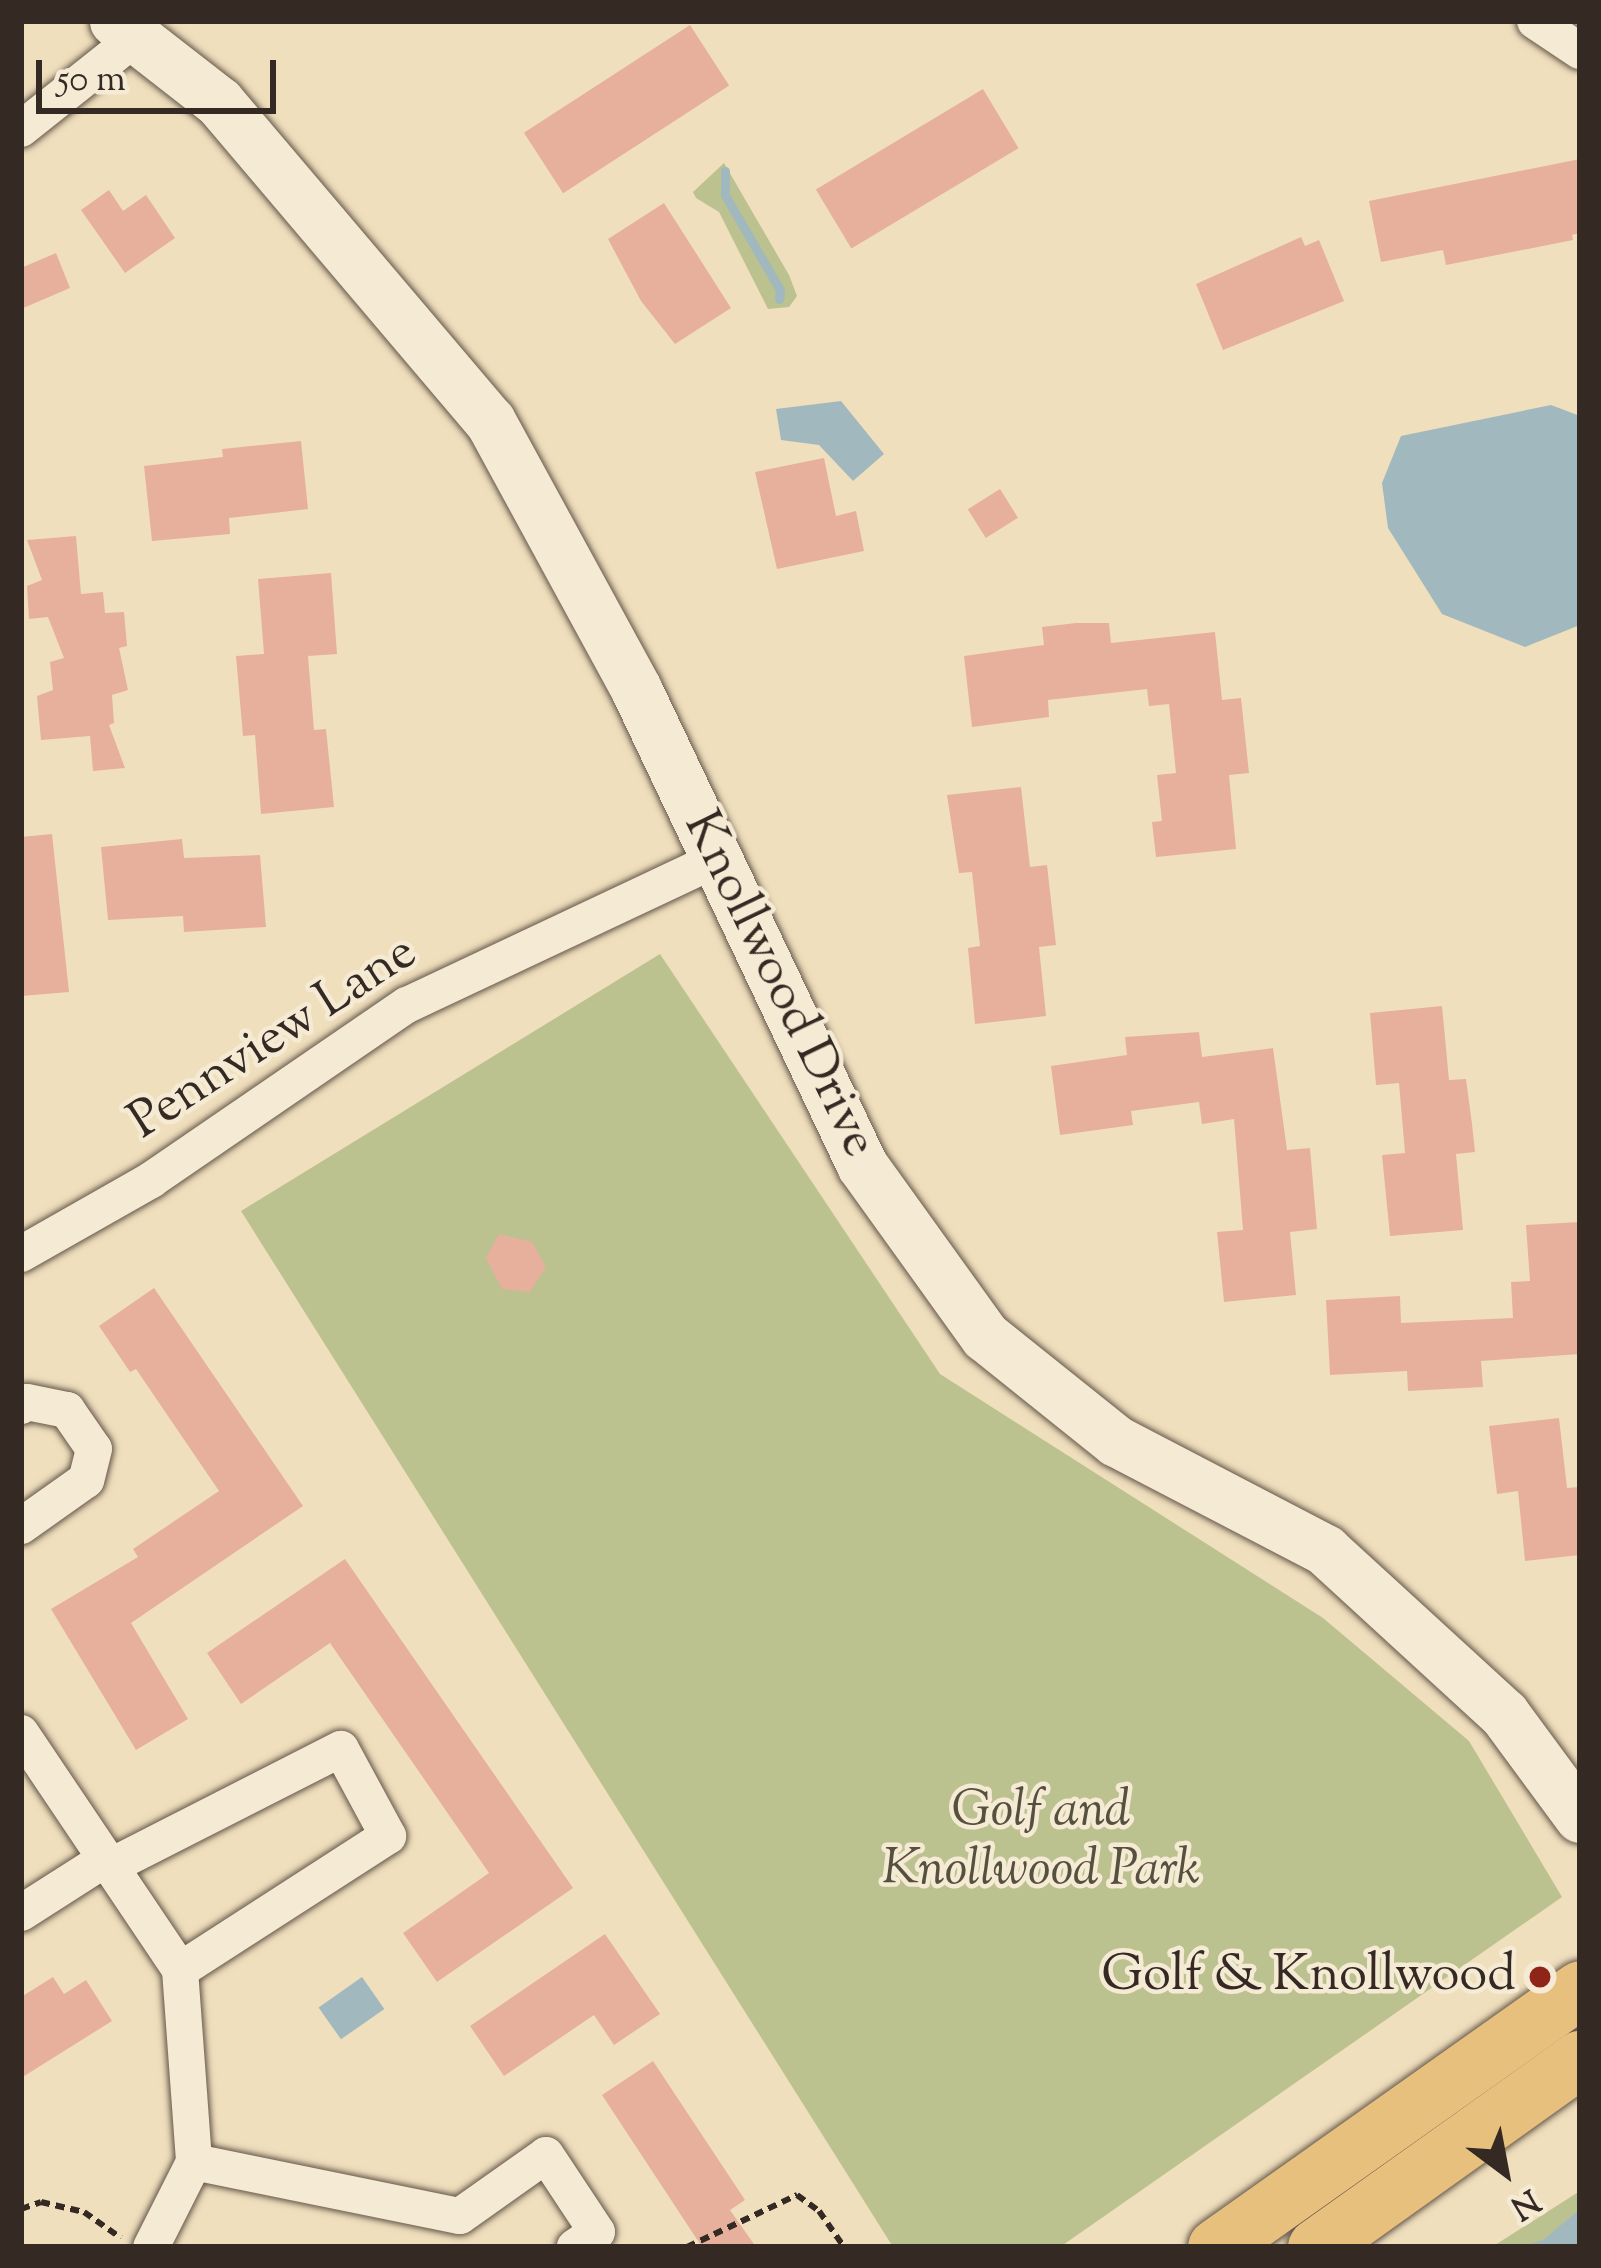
<!DOCTYPE html>
<style>
body{margin:0}
#map{position:relative;width:1601px;height:2268px;overflow:hidden;background:#f0dfbd;font-family:"Sorts Mill Goudy",serif}
div>[style]{position:absolute}
[style*='--x']{left:calc(var(--x)*1px);top:calc(var(--y)*1px);width:calc(var(--w)*1px);rotate:calc(var(--a)*1deg)}
.green>*{inset:0;background:#bbc18f}
.water>*{inset:0;background:#a1b9be;transform-origin:0 0}
.stream>*{height:9px;margin:-4.5px;padding:0 4.5px;transform-origin:4.5px;border-radius:4.5px;background:#a1b9be}
.building>*{inset:0;background:#e7b09c;transform-origin:0 0}
.path>*{height:6px;margin-top:-3px;transform-origin:0;background:repeating-linear-gradient(90deg,#352a23 0 9px,transparent 0 15px)}
.roads{filter:drop-shadow(0 0 3px #64574a) drop-shadow(0 0 3px #64574a)}
.street>*{height:36px;margin:-18px;padding:0 18px;transform-origin:18px;border-radius:18px;background:#f5ead4}
.secondary>*{height:51px;margin:-25.5px;padding:0 25.5px;transform-origin:25.5px;border-radius:25.5px;background:#f5ead4}
.primary>*{height:57px;margin:-28.5px;padding:0 28.5px;transform-origin:28.5px;border-radius:28.5px;background:#e8c07e}
.dots>*{width:33px;height:33px;translate:-50% -50%;box-sizing:border-box;border:6px solid #f5ead4;border-radius:50%}
span{translate:-50% -50%;white-space:nowrap;text-align:center;line-height:1.15;-webkit-text-stroke:9px #f5ead4;paint-order:stroke}
.street-label{font-size:51px;color:#352a23}
.park-label{font-size:51px;color:#56503e;font-style:italic}
.poi-label{font-size:51px;color:#352a23}
.right{translate:-100% -50%;text-align:right}
.frame{position:absolute;inset:0;border:24px solid #352a23;pointer-events:none}
.north{position:absolute;left:1445px;top:2112px;width:120px;height:120px;-webkit-text-stroke:9px #f5ead4;paint-order:stroke;rotate:148deg;font-size:33px;font-weight:700;line-height:48px;text-align:center;color:#352a23}
.north::after{content:'';display:block;margin:auto;width:42px;height:54px;background:#352a23;clip-path:polygon(50% 0,100% 100%,50% 72%,0 100%)}
.scale{position:absolute;left:36px;top:60px;width:240px;height:54px;box-sizing:border-box;border:6px solid #352a23;border-top:0;padding-left:15px;font-size:36px;line-height:42px;white-space:nowrap;color:#352a23;-webkit-text-stroke:9px #f5ead4;paint-order:stroke}
</style>
<div id="map">
<div class="green">
<i style="clip-path:polygon(724px 163px,789px 275px,797px 296px,789px 307px,768px 309px,719px 212px,696px 198px,693px 192px)"></i>
<i style="clip-path:polygon(660px 954px,940px 1374px,1323px 1618px,1469px 1741px,1562px 1897px,1060px 2247px,893px 2247px,241px 1211px)"></i>
<i style="clip-path:polygon(1580px 2191px,1580px 2247px,1492px 2247px)"></i>
</div>
<div class="water">
<i style="clip-path:polygon(841px 401px,884px 454px,853px 481px,819px 445px,781px 440px,776px 409px)"></i>
<i style="clip-path:polygon(1551px 405px,1580px 416px,1580px 625px,1525px 647px,1442px 614px,1388px 528px,1382px 483px,1401px 436px)"></i>
<i style="left:362px;top:1977px;width:39px;height:53px;rotate:55deg"></i>
<i style="clip-path:polygon(1580px 2209px,1580px 2247px,1520px 2247px,1543px 2240px)"></i>
</div>
<div class="stream">
<i style="--x:725;--y:171;--w:24;--a:90"></i>
<i style="--x:725;--y:195;--w:110;--a:59.9"></i>
<i style="--x:780;--y:290;--w:9;--a:96"></i>
</div>
<div class="building">
<i style="left:690px;top:25px;width:72px;height:198px;rotate:57deg"></i>
<i style="left:983px;top:89px;width:69px;height:195px;rotate:59deg"></i>
<i style="clip-path:polygon(1580px 159px,1580px 233px,1572px 235px,1573px 240px,1446px 265px,1443px 250px,1381px 262px,1369px 201px)"></i>
<i style="clip-path:polygon(109px 190px,123px 211px,146px 195px,175px 238px,125px 273px,81px 210px)"></i>
<i style="clip-path:polygon(664px 203px,731px 308px,675px 344px,641px 301px,608px 239px)"></i>
<i style="clip-path:polygon(1301px 237px,1305px 246px,1319px 240px,1344px 301px,1223px 350px,1196px 284px)"></i>
<i style="clip-path:polygon(56px 253px,70px 288px,21px 309px,21px 268px)"></i>
<i style="clip-path:polygon(301px 441px,308px 509px,229px 518px,230px 534px,152px 541px,144px 466px,223px 457px,222px 449px)"></i>
<i style="clip-path:polygon(824px 458px,836px 516px,856px 511px,864px 551px,777px 569px,755px 472px)"></i>
<i style="left:1000px;top:489px;width:34px;height:38px;rotate:58deg"></i>
<i style="clip-path:polygon(76px 536px,81px 594px,103px 592px,105px 613px,124px 612px,127px 646px,119px 648px,128px 690px,112px 695px,114px 723px,109px 725px,125px 768px,93px 771px,90px 736px,41px 740px,37px 696px,53px 690px,50px 662px,64px 658px,48px 617px,29px 619px,27px 586px,42px 580px,27px 540px)"></i>
<i style="clip-path:polygon(331px 573px,337px 654px,308px 656px,314px 730px,326px 729px,334px 807px,261px 814px,255px 735px,243px 736px,236px 656px,264px 654px,258px 579px)"></i>
<i style="clip-path:polygon(1076px 623px,1109px 623px,1111px 643px,1215px 632px,1222px 700px,1241px 698px,1249px 773px,1229px 775px,1236px 849px,1156px 857px,1152px 822px,1162px 821px,1157px 775px,1176px 773px,1169px 704px,1149px 706px,1147px 689px,1048px 700px,1049px 717px,972px 727px,964px 656px,1044px 645px,1042px 627px)"></i>
<i style="clip-path:polygon(1021px 787px,1030px 867px,1047px 865px,1056px 945px,1039px 947px,1046px 1016px,975px 1024px,968px 948px,980px 946px,972px 872px,959px 873px,947px 795px)"></i>
<i style="clip-path:polygon(52px 834px,69px 992px,21px 996px,21px 837px)"></i>
<i style="clip-path:polygon(182px 839px,184px 858px,260px 855px,266px 927px,184px 932px,183px 916px,108px 920px,101px 847px)"></i>
<i style="clip-path:polygon(1442px 1006px,1449px 1080px,1466px 1079px,1472px 1124px,1475px 1152px,1456px 1154px,1463px 1230px,1390px 1236px,1382px 1155px,1405px 1153px,1399px 1083px,1376px 1085px,1370px 1013px)"></i>
<i style="clip-path:polygon(1199px 1032px,1202px 1057px,1273px 1048px,1287px 1150px,1310px 1148px,1317px 1229px,1290px 1232px,1296px 1295px,1224px 1302px,1217px 1232px,1243px 1230px,1234px 1119px,1202px 1124px,1199px 1102px,1131px 1111px,1133px 1125px,1060px 1135px,1051px 1066px,1127px 1055px,1125px 1037px)"></i>
<i style="clip-path:polygon(1580px 1222px,1580px 1354px,1481px 1361px,1483px 1387px,1408px 1391px,1407px 1371px,1330px 1375px,1326px 1300px,1400px 1296px,1401px 1323px,1513px 1318px,1511px 1282px,1530px 1281px,1526px 1225px)"></i>
<i style="clip-path:polygon(499px 1234px,532px 1242px,546px 1267px,530px 1292px,502px 1289px,486px 1258px)"></i>
<i style="clip-path:polygon(154px 1288px,303px 1506px,131px 1623px,188px 1719px,136px 1750px,51px 1609px,138px 1557px,133px 1549px,219px 1491px,136px 1369px,130px 1372px,99px 1326px)"></i>
<i style="clip-path:polygon(1559px 1418px,1567px 1488px,1580px 1487px,1580px 1555px,1525px 1561px,1518px 1491px,1497px 1494px,1489px 1426px)"></i>
<i style="clip-path:polygon(345px 1559px,573px 1888px,437px 1982px,403px 1933px,489px 1873px,330px 1643px,241px 1704px,207px 1653px)"></i>
<i style="clip-path:polygon(605px 1934px,660px 2014px,614px 2045px,594px 2015px,504px 2076px,470px 2026px)"></i>
<i style="clip-path:polygon(53px 1977px,64px 1994px,86px 1980px,112px 2021px,21px 2078px,21px 1997px)"></i>
<i style="clip-path:polygon(653px 2061px,745px 2200px,730px 2210px,756px 2247px,702px 2247px,602px 2095px)"></i>
</div>
<div class="path">
<i style="--x:21;--y:2209;--w:21;--a:-19"></i>
<i style="--x:41;--y:2202;--w:44;--a:13.1"></i>
<i style="--x:84;--y:2212;--w:45;--a:35.1"></i>
<i style="--x:687;--y:2247;--w:122;--a:-25.3"></i>
<i style="--x:797;--y:2195;--w:27;--a:36"></i>
<i style="--x:819;--y:2211;--w:44;--a:55.2"></i>
</div>
<div class="roads">
<div class="street">
<i style="--x:1535;--y:21;--w:54;--a:33.7"></i>
<i style="--x:21;--y:129;--w:144;--a:-38.5"></i>
<i style="--x:21;--y:1254;--w:150;--a:-29.6"></i>
<i style="--x:151;--y:1180;--w:310;--a:-34.4"></i>
<i style="--x:407;--y:1005;--w:343;--a:-25.2"></i>
<i style="--x:21;--y:1406;--w:7;--a:-34"></i>
<i style="--x:27;--y:1402;--w:41;--a:11.3"></i>
<i style="--x:67;--y:1410;--w:47;--a:55.3"></i>
<i style="--x:94;--y:1449;--w:32;--a:104"></i>
<i style="--x:86;--y:1480;--w:80;--a:144.7"></i>
<i style="--x:21;--y:1733;--w:285;--a:56.1"></i>
<i style="--x:180;--y:1970;--w:193;--a:85.8"></i>
<i style="--x:194;--y:2162;--w:95;--a:116.8"></i>
<i style="--x:111;--y:1866;--w:258;--a:-27"></i>
<i style="--x:341;--y:1749;--w:99;--a:61.6"></i>
<i style="--x:388;--y:1836;--w:247;--a:147.2"></i>
<i style="--x:21;--y:1913;--w:102;--a:-32.6"></i>
<i style="--x:194;--y:2162;--w:271;--a:11.5"></i>
<i style="--x:460;--y:2216;--w:105;--a:-35.3"></i>
<i style="--x:546;--y:2155;--w:92;--a:56.5"></i>
<i style="--x:597;--y:2232;--w:27;--a:146"></i>
</div>
<div class="secondary">
<i style="--x:115;--y:21;--w:132;--a:37.9"></i>
<i style="--x:219;--y:102;--w:419;--a:49.7"></i>
<i style="--x:490;--y:421;--w:305;--a:61.4"></i>
<i style="--x:636;--y:689;--w:527;--a:64.6"></i>
<i style="--x:862;--y:1165;--w:211;--a:54.3"></i>
<i style="--x:985;--y:1336;--w:168;--a:38.7"></i>
<i style="--x:1116;--y:1441;--w:236;--a:27.5"></i>
<i style="--x:1325;--y:1550;--w:243;--a:42.5"></i>
<i style="--x:1504;--y:1714;--w:128;--a:53.6"></i>
</div>
<div class="primary">
<i style="--x:1216;--y:2247;--w:446;--a:-35.3"></i>
<i style="--x:1316;--y:2247;--w:324;--a:-35.5"></i>
</div>
</div>
<div class="dots">
<i style="left:1540px;top:1977px;background:#8f2418"></i>
</div>
<div class="street-label">
<span style="left:778px;top:985px;rotate:64deg">Knollwood Drive</span>
<span style="left:274px;top:1039px;rotate:-33deg">Pennview Lane</span>
</div>
<div class="park-label">
<span style="left:1041px;top:1842px">Golf and<br>Knollwood Park</span>
</div>
<div class="poi-label">
<span class="right" style="left:1516px;top:1977px">Golf &amp; Knollwood</span>
</div>
<div class="frame"></div>
<div class="north">N</div>
<div class="scale">50 m</div>
</div>
